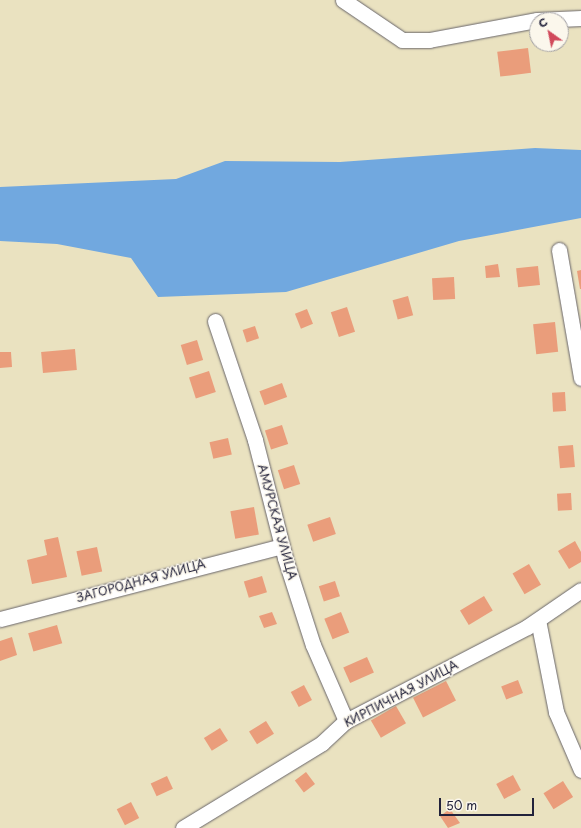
<!DOCTYPE html>
<meta charset="utf-8">
<style>
body{margin:0}
#map{position:relative;width:581px;height:828px;overflow:hidden;background:#eae2c0;font-family:"Playpen Sans",sans-serif}
div>[style]{position:absolute}
[style*='--x']{left:calc(var(--x)*1px);top:calc(var(--y)*1px);width:calc(var(--w)*1px);rotate:calc(var(--a)*1deg)}
.water>*{inset:0;background:#71a8df}
.building>*{inset:0;background:#ea9d7b;transform-origin:0 0}
.roads{filter:drop-shadow(0 0 1px #68656a) drop-shadow(0 0 1px #68656a)}
.street>*{height:15px;margin:-7.5px;padding:0 7.5px;transform-origin:7.5px;border-radius:7.5px;background:#fff}
span{translate:-50% -50%;white-space:nowrap;text-align:center;line-height:1.15;-webkit-text-stroke:3px #fbf7ec;paint-order:stroke}
.street-label{font-size:12px;color:#22223b}
.north{position:absolute;left:529px;top:12px;width:40px;height:40px;box-sizing:border-box;background:#fbf7ec;border:1px solid #a4a2a5;border-radius:50%;rotate:327deg;font-size:11px;font-weight:700;line-height:16px;text-align:center;color:#22223b}
.north::after{content:'';display:block;margin:auto;width:14px;height:18px;background:#d1495b;clip-path:polygon(50% 0,100% 100%,50% 72%,0 100%)}
.scale{position:absolute;left:439px;top:798px;width:95px;height:18px;box-sizing:border-box;border:2px solid #22223b;border-top:0;padding-left:5px;font-size:12px;line-height:14px;white-space:nowrap;color:#22223b;-webkit-text-stroke:3px #fbf7ec;paint-order:stroke}
</style>
<div id="map">
<div class="water">
<i style="clip-path:polygon(535px 148px,581px 150px,581px 218px,459px 241px,286px 292px,158px 297px,131px 258px,57px 244px,0 241px,0 187px,176px 179px,225px 161px,340px 162px)"></i>
</div>
<div class="building">
<i style="left:528px;top:48px;width:25px;height:31px;rotate:83deg"></i>
<i style="clip-path:polygon(498px 264px,500px 277px,486px 278px,485px 266px)"></i>
<i style="left:538px;top:266px;width:19px;height:22px;rotate:84deg"></i>
<i style="clip-path:polygon(581px 270px,581px 289px,580px 289px,577px 271px)"></i>
<i style="left:454px;top:277px;width:22px;height:22px;rotate:87deg"></i>
<i style="left:408px;top:296px;width:20px;height:16px;rotate:75deg"></i>
<i style="left:347px;top:307px;width:26px;height:17px;rotate:72deg"></i>
<i style="left:307px;top:309px;width:16px;height:13px;rotate:68deg"></i>
<i style="left:555px;top:322px;width:30px;height:22px;rotate:84deg"></i>
<i style="left:255px;top:326px;width:13px;height:13px;rotate:72deg"></i>
<i style="left:197px;top:340px;width:21px;height:17px;rotate:73deg"></i>
<i style="left:75px;top:349px;width:21px;height:34px;rotate:85deg"></i>
<i style="clip-path:polygon(0 352px,11px 352px,12px 367px,0 368px)"></i>
<i style="left:209px;top:371px;width:22px;height:21px;rotate:72deg"></i>
<i style="left:282px;top:383px;width:15px;height:24px;rotate:70deg"></i>
<i style="left:565px;top:392px;width:19px;height:13px;rotate:87deg"></i>
<i style="left:282px;top:425px;width:20px;height:18px;rotate:72deg"></i>
<i style="left:228px;top:438px;width:17px;height:19px;rotate:77deg"></i>
<i style="left:573px;top:445px;width:22px;height:15px;rotate:85deg"></i>
<i style="left:294px;top:465px;width:20px;height:17px;rotate:72deg"></i>
<i style="left:571px;top:493px;width:17px;height:14px;rotate:87deg"></i>
<i style="left:254px;top:507px;width:28px;height:24px;rotate:80deg"></i>
<i style="left:330px;top:517px;width:18px;height:24px;rotate:71deg"></i>
<i style="clip-path:polygon(58px 537px,67px 577px,32px 584px,27px 560px,47px 555px,44px 540px)"></i>
<i style="clip-path:polygon(575px 541px,581px 552px,581px 562px,569px 569px,558px 551px)"></i>
<i style="left:97px;top:547px;width:25px;height:21px;rotate:78deg"></i>
<i style="left:529px;top:564px;width:24px;height:19px;rotate:60deg"></i>
<i style="left:262px;top:576px;width:17px;height:19px;rotate:73deg"></i>
<i style="left:335px;top:581px;width:16px;height:17px;rotate:72deg"></i>
<i style="left:484px;top:596px;width:17px;height:28px;rotate:59deg"></i>
<i style="clip-path:polygon(272px 612px,277px 624px,264px 628px,259px 616px)"></i>
<i style="left:341px;top:612px;width:22px;height:18px;rotate:68deg"></i>
<i style="left:57px;top:625px;width:19px;height:30px;rotate:74deg"></i>
<i style="clip-path:polygon(12px 637px,17px 655px,0 661px,0 641px)"></i>
<i style="left:367px;top:657px;width:17px;height:26px;rotate:66deg"></i>
<i style="left:518px;top:680px;width:14px;height:18px;rotate:69deg"></i>
<i style="left:446px;top:681px;width:22px;height:37px;rotate:63deg"></i>
<i style="left:304px;top:685px;width:17px;height:15px;rotate:62deg"></i>
<i style="left:396px;top:706px;width:20px;height:29px;rotate:60deg"></i>
<i style="left:266px;top:721px;width:15px;height:20px;rotate:58deg"></i>
<i style="left:220px;top:728px;width:15px;height:19px;rotate:58deg"></i>
<i style="left:306px;top:772px;width:15px;height:14px;rotate:53deg"></i>
<i style="left:513px;top:775px;width:17px;height:19px;rotate:62deg"></i>
<i style="left:167px;top:776px;width:14px;height:18px;rotate:65deg"></i>
<i style="left:563px;top:781px;width:19px;height:23px;rotate:58deg"></i>
<i style="left:131px;top:802px;width:18px;height:16px;rotate:63deg"></i>
<i style="clip-path:polygon(450px 809px,460px 823px,448px 828px,440px 816px)"></i>
</div>
<div class="roads">
<div class="street">
<i style="--x:343;--y:0;--w:71;--a:34.1"></i>
<i style="--x:402;--y:40;--w:27;--a:0"></i>
<i style="--x:429;--y:40;--w:110;--a:-10.5"></i>
<i style="--x:537;--y:20;--w:44;--a:-2.6"></i>
<i style="--x:559;--y:250;--w:130;--a:80.2"></i>
<i style="--x:215;--y:321;--w:126;--a:71.4"></i>
<i style="--x:255;--y:440;--w:122;--a:75.7"></i>
<i style="--x:285;--y:558;--w:91;--a:72.2"></i>
<i style="--x:313;--y:645;--w:83;--a:66.5"></i>
<i style="--x:0;--y:619;--w:291;--a:-14.5"></i>
<i style="--x:538;--y:620;--w:94;--a:78.9"></i>
<i style="--x:556;--y:712;--w:63;--a:66.7"></i>
<i style="--x:183;--y:828;--w:163;--a:-31.4"></i>
<i style="--x:322;--y:743;--w:33;--a:-43"></i>
<i style="--x:346;--y:721;--w:204;--a:-27.4"></i>
<i style="--x:527;--y:627;--w:65;--a:-34.4"></i>
</div>
</div>
<div class="street-label">
<span style="left:277px;top:522px;rotate:75deg">АМУРСКАЯ УЛИЦА</span>
<span style="left:141px;top:581px;rotate:-15deg">ЗАГОРОДНАЯ УЛИЦА</span>
<span style="left:401px;top:694px;rotate:-28deg">КИРПИЧНАЯ УЛИЦА</span>
</div>
<div class="north">С</div>
<div class="scale">50 m</div>
</div>
